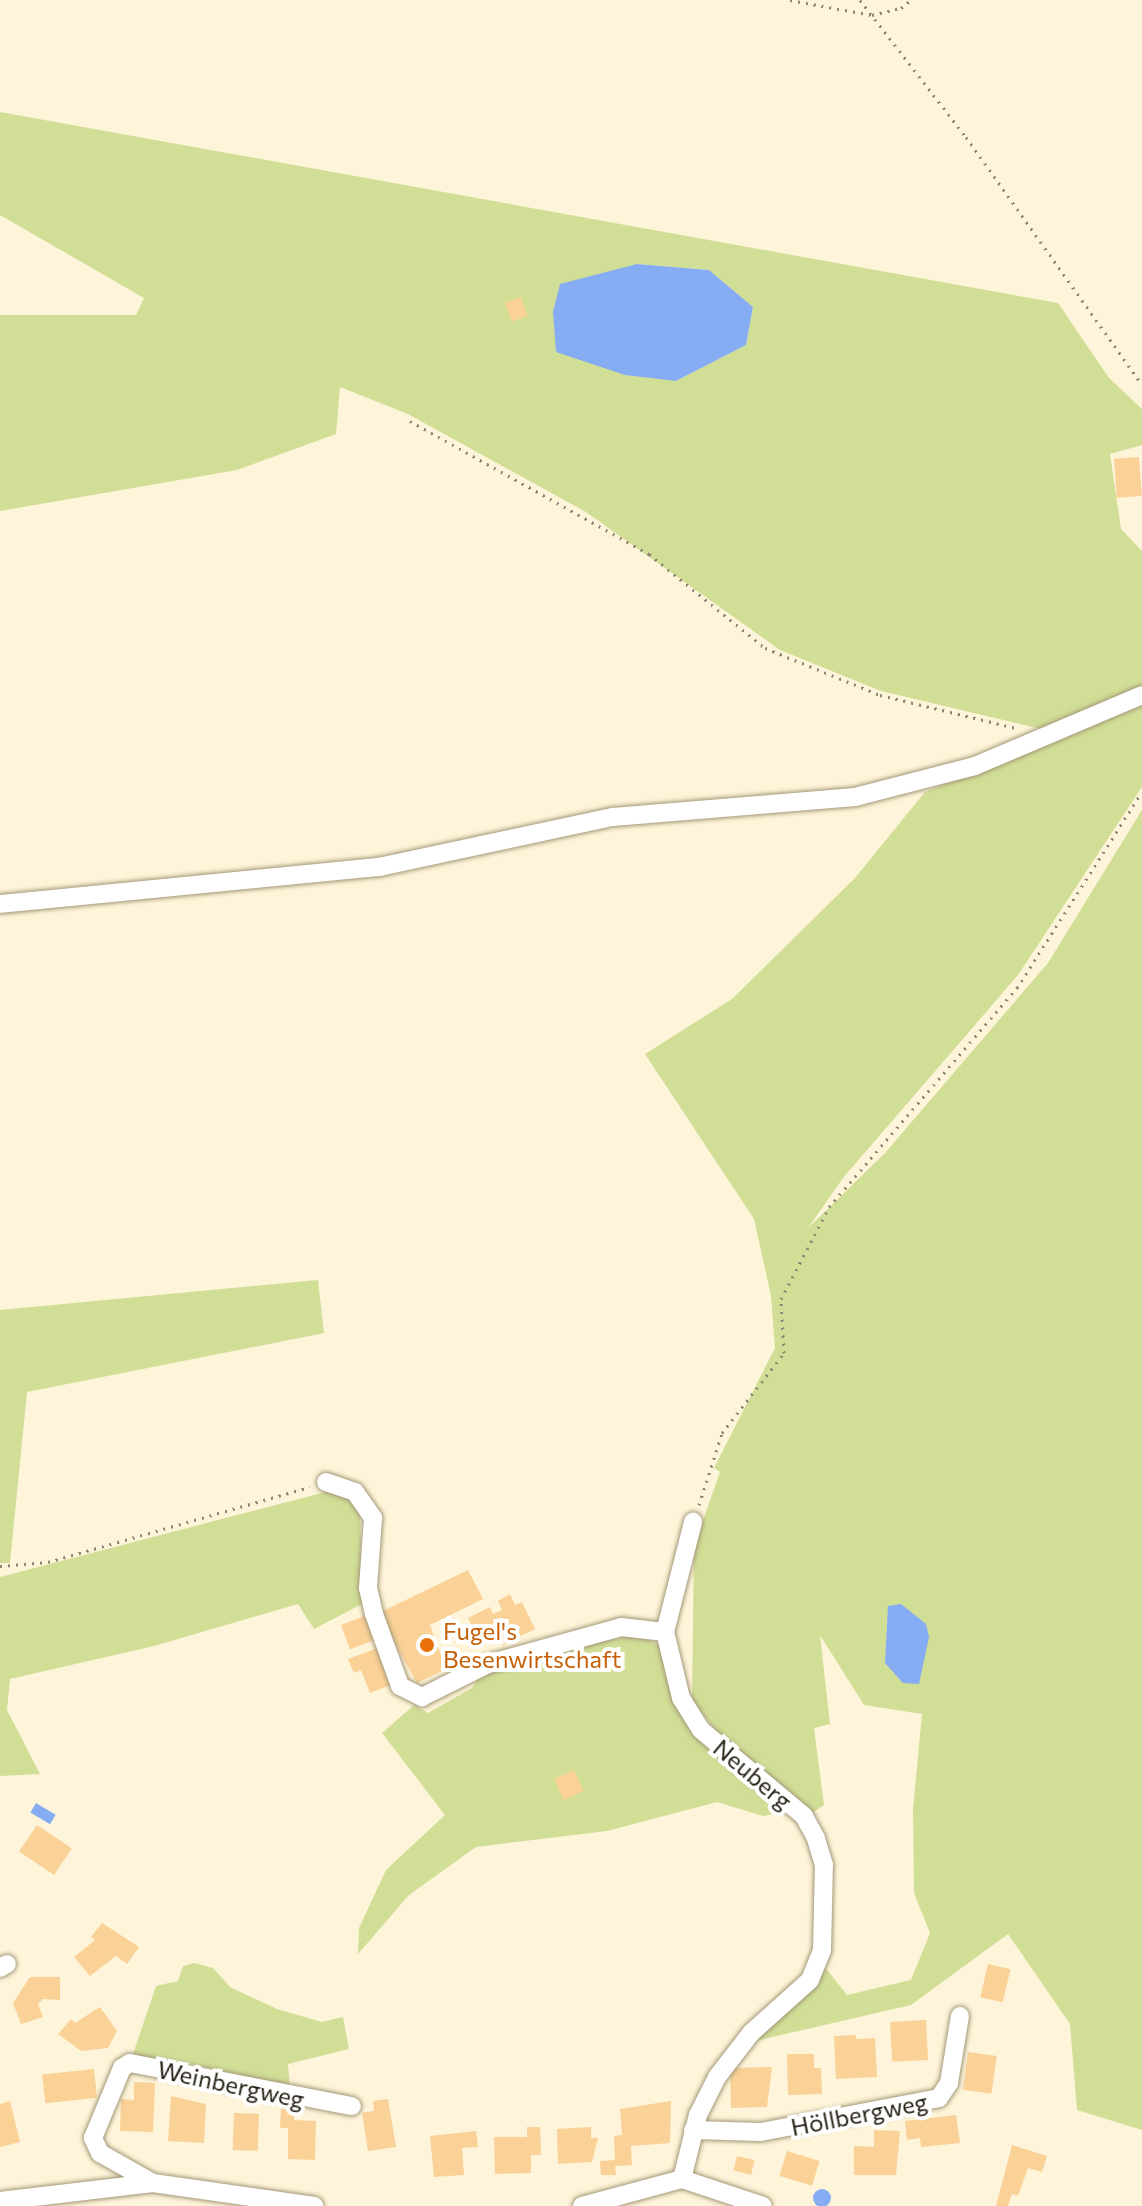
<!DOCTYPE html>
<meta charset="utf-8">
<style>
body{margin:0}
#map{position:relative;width:1142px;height:2206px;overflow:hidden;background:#fef4d9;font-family:Commissioner,sans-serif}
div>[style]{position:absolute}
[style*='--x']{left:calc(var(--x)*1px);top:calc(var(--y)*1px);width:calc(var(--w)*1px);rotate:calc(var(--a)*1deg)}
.green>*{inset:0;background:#d1de96}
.water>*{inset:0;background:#86adf3;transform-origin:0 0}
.round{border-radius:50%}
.building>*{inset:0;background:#fad197;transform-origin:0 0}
.path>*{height:3px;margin-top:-1.5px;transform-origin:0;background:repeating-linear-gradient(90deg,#8d8672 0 2px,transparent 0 8px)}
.roads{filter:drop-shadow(0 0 2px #a49878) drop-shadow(0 0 2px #a49878)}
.minor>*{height:18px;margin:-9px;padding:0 9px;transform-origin:9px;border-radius:9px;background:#fff}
.dots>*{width:22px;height:22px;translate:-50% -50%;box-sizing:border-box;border:4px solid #fff;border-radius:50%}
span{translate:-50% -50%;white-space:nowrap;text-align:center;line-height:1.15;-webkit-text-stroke:8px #fff;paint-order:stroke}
.food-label{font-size:24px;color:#c56008}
.left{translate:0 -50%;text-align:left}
.street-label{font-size:24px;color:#282316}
</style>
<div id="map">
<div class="green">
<i style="clip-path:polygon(evenodd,0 112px,1058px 303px,1109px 378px,1142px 409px,1142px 445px,1110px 454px,1121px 529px,1142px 551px,1142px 787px,1018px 975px,843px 1178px,808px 1228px,885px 1153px,1048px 963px,1142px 810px,1142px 2130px,1077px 2110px,1070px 2024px,1008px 1934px,911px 2005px,755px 2041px,825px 1967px,847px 1995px,911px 1980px,930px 1933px,914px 1893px,913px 1810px,922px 1714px,864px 1705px,820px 1635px,830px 1724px,814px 1728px,824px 1805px,812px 1813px,734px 1753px,692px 1700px,694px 1546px,720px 1472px,714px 1468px,775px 1348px,771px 1296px,754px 1219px,645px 1054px,732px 999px,855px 878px,925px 792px,1053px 740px,1041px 729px,881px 691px,780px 650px,586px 512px,408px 414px,340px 387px,336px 434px,237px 470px,0 511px,0 315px,136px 315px,144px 298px,0 215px,0 112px,637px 264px,709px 270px,753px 307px,746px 345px,676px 381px,637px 264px)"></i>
<i style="clip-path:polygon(318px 1280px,324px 1333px,27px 1392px,10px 1563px,0 1563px,0 1310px)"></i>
<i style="clip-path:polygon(333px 1490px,351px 1498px,360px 1509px,362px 1604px,314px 1629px,298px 1604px,154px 1646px,10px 1679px,7px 1710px,40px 1774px,0 1776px,0 1577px)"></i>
<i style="clip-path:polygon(641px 1634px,664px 1649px,673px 1703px,699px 1738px,787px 1811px,763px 1816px,717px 1802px,607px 1831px,476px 1847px,409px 1895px,358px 1954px,359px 1928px,386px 1870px,445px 1815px,382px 1733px,414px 1705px,428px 1713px,472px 1688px,488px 1664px)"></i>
<i style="clip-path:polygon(194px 1963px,213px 1968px,230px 1987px,277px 2009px,322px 2022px,343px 2017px,349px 2049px,288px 2064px,290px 2087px,184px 2062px,132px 2057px,156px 1986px,178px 1981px,183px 1966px)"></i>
</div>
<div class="water">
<i style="clip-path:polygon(637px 264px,709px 270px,753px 307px,746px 345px,676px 381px,625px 375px,556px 352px,553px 312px,560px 284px)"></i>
<i style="clip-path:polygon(901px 1604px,926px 1624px,929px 1637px,919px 1684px,903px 1683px,885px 1663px,888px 1606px)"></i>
<i style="left:36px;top:1803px;width:23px;height:11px;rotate:31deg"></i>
<i class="round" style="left:813px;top:2189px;width:18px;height:18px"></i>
</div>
<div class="building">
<i style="left:521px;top:297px;width:20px;height:17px;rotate:70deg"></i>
<i style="left:1139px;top:457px;width:39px;height:25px;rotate:86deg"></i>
<i style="clip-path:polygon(468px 1570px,483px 1599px,430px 1625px,446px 1669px,417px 1683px,381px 1619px,386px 1617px,383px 1611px)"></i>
<i style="clip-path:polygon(510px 1594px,515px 1605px,522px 1602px,535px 1629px,502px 1645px,497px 1633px,480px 1642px,468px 1618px,490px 1607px,493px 1614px,502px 1610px,498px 1601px)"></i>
<i style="left:367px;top:1615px;width:26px;height:28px;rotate:69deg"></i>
<i style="clip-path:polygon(380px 1647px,394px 1684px,370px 1693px,361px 1670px,354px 1673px,348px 1659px)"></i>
<i style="left:574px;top:1770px;width:23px;height:22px;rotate:65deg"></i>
<i style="left:37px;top:1825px;width:42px;height:32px;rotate:34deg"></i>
<i style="clip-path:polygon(102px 1923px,139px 1947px,127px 1964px,116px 1956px,90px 1976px,74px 1957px,95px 1940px,91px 1937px)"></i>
<i style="left:988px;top:1964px;width:23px;height:34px;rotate:13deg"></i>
<i style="clip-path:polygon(30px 1977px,60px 1977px,60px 2000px,43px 1999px,38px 2004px,43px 2017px,21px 2024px,13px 2003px)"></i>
<i style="clip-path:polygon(100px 2007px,117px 2031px,108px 2048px,81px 2051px,58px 2034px,71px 2019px,75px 2023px)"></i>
<i style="left:926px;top:2020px;width:40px;height:36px;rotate:87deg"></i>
<i style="clip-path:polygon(856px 2035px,856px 2039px,875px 2038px,877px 2077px,836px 2079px,834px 2036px)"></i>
<i style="left:968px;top:2052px;width:29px;height:38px;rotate:8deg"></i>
<i style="clip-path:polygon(787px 2054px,814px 2054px,814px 2068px,821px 2068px,822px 2094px,788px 2095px)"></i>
<i style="clip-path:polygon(772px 2067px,767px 2107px,731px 2108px,730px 2068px)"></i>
<i style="left:94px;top:2069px;width:29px;height:52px;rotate:84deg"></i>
<i style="clip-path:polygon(134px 2082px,155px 2083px,153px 2132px,120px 2131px,121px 2099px,134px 2100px)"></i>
<i style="clip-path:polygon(171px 2096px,206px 2104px,204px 2143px,168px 2141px)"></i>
<i style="clip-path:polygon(388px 2099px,396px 2147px,368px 2151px,362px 2113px,374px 2111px,373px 2101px)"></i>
<i style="clip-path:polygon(10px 2101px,20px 2142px,0 2147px,0 2104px)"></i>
<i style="clip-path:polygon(671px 2101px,670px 2143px,631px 2146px,632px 2165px,615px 2166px,616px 2175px,601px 2175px,600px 2161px,615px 2160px,614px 2136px,622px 2135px,620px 2109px)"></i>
<i style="clip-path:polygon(281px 2108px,295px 2108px,294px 2120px,316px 2121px,315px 2160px,288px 2159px,288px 2128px,280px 2128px)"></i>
<i style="left:234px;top:2113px;width:25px;height:37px;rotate:2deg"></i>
<i style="clip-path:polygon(956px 2115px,960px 2143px,921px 2147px,920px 2138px,907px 2140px,905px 2121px)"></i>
<i style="clip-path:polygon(527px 2127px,540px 2127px,541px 2155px,531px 2155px,531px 2173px,495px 2174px,494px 2137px,527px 2137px)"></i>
<i style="clip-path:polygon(591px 2127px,591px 2138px,598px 2138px,592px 2162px,558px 2164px,557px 2129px)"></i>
<i style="clip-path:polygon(874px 2130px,900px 2131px,896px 2175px,854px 2175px,854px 2146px,874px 2147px)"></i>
<i style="clip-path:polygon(476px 2131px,478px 2147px,462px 2148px,464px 2175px,434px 2177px,430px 2136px)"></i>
<i style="clip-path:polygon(1012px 2145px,1047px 2156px,1042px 2172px,1028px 2168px,1018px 2196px,1012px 2194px,1008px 2206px,996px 2206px)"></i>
<i style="left:787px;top:2151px;width:34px;height:26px;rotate:17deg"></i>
<i style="left:737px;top:2156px;width:18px;height:15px;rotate:13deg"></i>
</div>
<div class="path">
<i style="--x:790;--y:0;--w:83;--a:10.4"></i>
<i style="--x:872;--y:15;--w:30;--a:-14"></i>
<i style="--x:901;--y:8;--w:13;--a:-39"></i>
<i style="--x:860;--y:0;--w:173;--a:52.3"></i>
<i style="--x:966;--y:137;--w:304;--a:54.6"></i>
<i style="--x:410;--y:421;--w:274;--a:29.1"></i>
<i style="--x:649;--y:554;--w:149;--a:39"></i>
<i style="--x:765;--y:648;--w:124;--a:22.2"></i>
<i style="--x:880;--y:695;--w:140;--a:13.6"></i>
<i style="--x:699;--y:1505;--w:76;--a:-72.3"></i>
<i style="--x:722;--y:1433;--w:101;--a:-52.2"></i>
<i style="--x:784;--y:1353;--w:54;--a:-93.2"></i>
<i style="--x:781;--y:1299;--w:104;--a:-62.4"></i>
<i style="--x:829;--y:1207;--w:289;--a:-49.4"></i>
<i style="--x:1017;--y:988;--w:232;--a:-57.5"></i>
<i style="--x:0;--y:1566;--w:48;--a:-4.8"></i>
<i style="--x:48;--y:1562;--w:272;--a:-16"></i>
</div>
<div class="roads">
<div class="minor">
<i style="--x:0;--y:904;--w:381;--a:-5.6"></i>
<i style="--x:379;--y:867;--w:239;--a:-12.1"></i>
<i style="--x:613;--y:817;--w:243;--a:-4.7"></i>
<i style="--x:855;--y:797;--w:124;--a:-14.5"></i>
<i style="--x:975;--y:766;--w:181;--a:-23"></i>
<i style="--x:326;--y:1482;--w:31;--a:19"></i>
<i style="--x:355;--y:1492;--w:32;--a:55"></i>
<i style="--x:373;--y:1518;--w:70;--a:94.1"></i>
<i style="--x:368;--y:1588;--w:27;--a:77"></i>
<i style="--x:374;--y:1614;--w:77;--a:70.1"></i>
<i style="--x:400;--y:1686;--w:25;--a:27"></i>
<i style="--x:422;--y:1697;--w:74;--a:-26.6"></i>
<i style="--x:488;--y:1664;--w:138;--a:-15.5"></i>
<i style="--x:621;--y:1627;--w:44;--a:6.5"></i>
<i style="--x:0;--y:1968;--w:8;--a:-30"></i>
<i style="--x:693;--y:2130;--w:68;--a:1.7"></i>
<i style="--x:761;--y:2132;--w:181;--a:-10.8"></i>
<i style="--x:939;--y:2098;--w:18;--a:-56"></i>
<i style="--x:949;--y:2083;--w:68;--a:-80.7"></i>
<i style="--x:682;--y:2179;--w:66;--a:-76"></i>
<i style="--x:698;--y:2115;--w:42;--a:-63.4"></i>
<i style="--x:717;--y:2077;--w:56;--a:-52.3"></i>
<i style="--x:751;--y:2033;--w:79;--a:-41.9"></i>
<i style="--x:810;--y:1980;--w:32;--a:-68"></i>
<i style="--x:822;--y:1950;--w:85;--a:-88.7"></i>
<i style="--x:824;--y:1865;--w:28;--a:-107"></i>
<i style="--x:816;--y:1838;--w:25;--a:-119"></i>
<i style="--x:804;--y:1816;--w:134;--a:-140.1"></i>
<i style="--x:701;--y:1730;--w:38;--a:-122"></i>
<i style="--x:681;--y:1698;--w:68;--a:-103.6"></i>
<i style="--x:665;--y:1632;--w:114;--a:-75.7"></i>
<i style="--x:153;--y:2183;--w:61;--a:-150.5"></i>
<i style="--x:100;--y:2153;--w:17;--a:-115"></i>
<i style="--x:93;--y:2138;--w:76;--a:-67.5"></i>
<i style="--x:122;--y:2068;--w:9;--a:-32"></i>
<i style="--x:130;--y:2063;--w:226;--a:11"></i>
<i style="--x:0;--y:2201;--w:154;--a:-6.7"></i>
<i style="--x:153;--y:2183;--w:163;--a:8.1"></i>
<i style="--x:582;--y:2206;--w:104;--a:-15.1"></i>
<i style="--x:682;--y:2179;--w:85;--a:18.4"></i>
</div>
</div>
<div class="dots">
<i style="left:427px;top:1645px;background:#e8710a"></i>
</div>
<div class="food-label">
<span class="left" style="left:443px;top:1645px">Fugel's<br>Besenwirtschaft</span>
</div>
<div class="street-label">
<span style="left:753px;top:1774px;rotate:40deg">Neuberg</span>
<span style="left:231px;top:2084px;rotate:12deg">Weinbergweg</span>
<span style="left:859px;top:2114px;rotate:-11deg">Höllbergweg</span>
</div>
</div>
